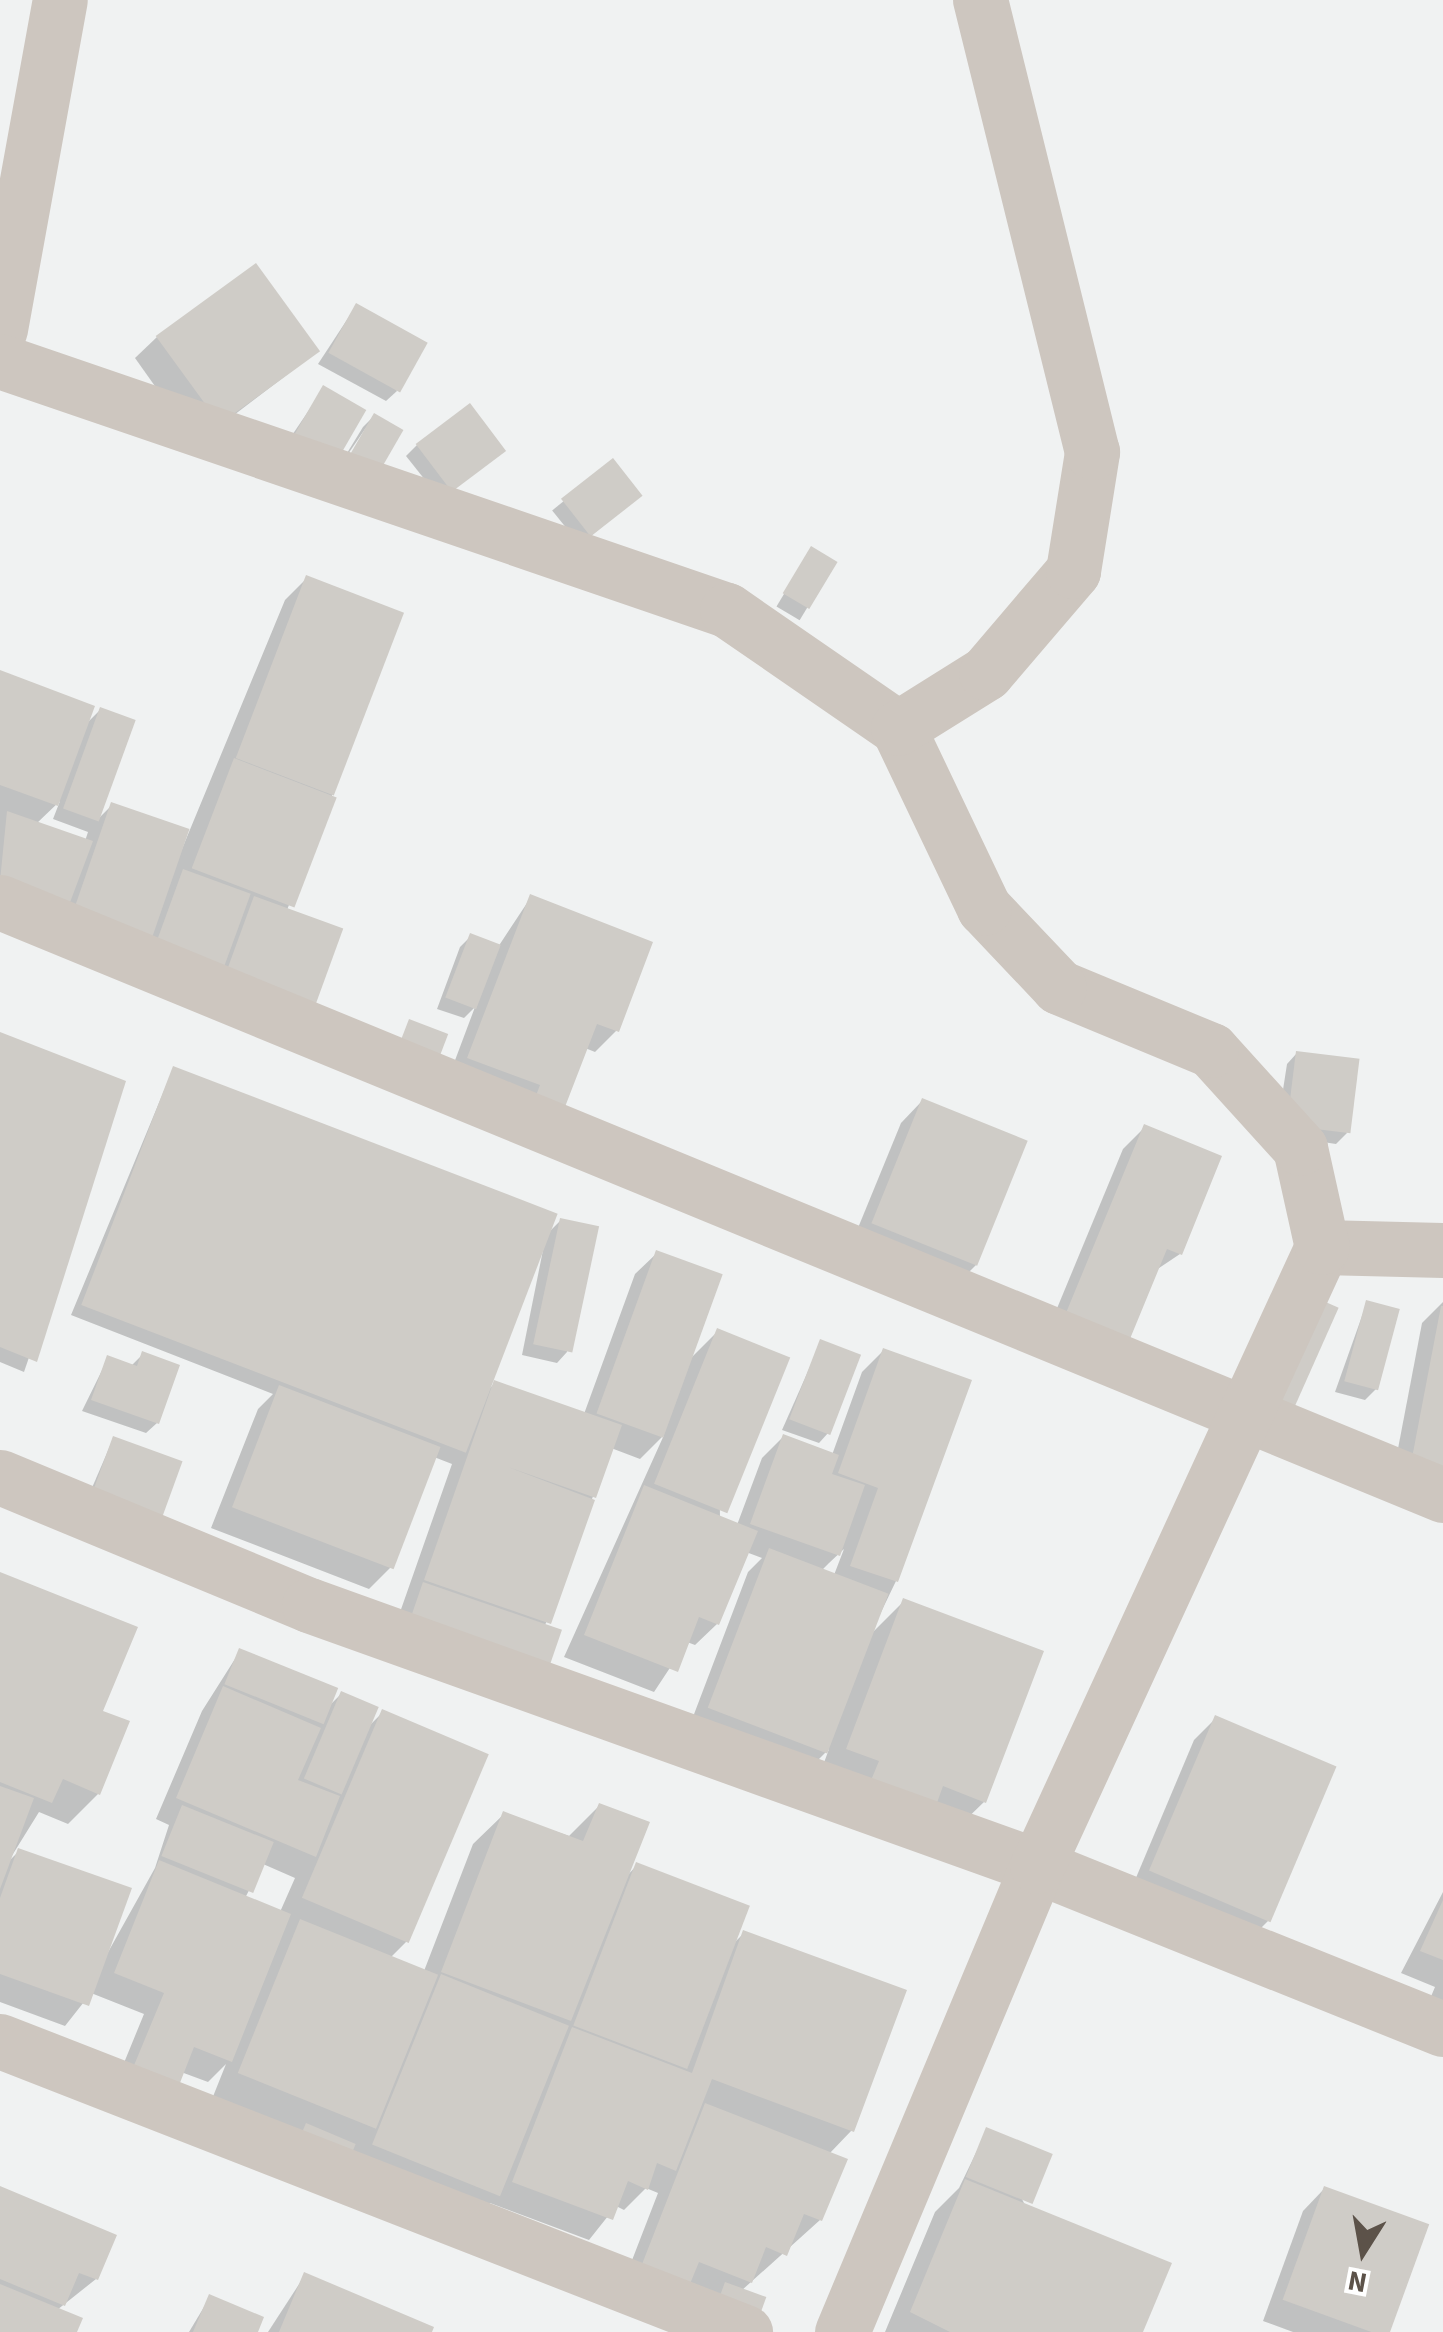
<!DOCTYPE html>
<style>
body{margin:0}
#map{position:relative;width:1443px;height:2332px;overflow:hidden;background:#f0f2f2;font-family:"Source Sans 3",sans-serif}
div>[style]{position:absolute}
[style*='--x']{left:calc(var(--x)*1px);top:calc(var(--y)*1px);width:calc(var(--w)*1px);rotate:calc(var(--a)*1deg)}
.shadow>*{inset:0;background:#0003;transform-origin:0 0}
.building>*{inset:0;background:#cfccc7;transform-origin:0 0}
.minor>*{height:55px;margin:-27.5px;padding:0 27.5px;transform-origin:27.5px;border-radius:27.5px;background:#cdc6bf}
span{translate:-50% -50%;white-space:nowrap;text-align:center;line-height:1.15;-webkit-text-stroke:8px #fff;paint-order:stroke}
.north{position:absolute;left:1313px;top:2202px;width:100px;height:100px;-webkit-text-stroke:8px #fff;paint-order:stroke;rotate:191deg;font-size:28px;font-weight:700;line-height:40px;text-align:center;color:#5c5249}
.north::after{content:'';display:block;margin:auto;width:35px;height:45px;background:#5c5249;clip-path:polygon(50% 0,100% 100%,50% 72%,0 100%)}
</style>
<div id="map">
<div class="shadow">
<i style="clip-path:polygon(356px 306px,397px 391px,386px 401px,318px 364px)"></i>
<i style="clip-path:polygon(157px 337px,318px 351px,196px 444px,135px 358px)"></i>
<i style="clip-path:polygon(324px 388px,321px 472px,282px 450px)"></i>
<i style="clip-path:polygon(374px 416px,333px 476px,363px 427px)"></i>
<i style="clip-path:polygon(417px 445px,502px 451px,441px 500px,406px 456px)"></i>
<i style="left:612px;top:462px;width:44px;height:77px;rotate:51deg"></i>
<i style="left:811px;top:549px;width:27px;height:67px;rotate:31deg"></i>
<i style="clip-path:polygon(evenodd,307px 578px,333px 793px,287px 910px,305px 1023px,0 909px,0 673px,86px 724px,100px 710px,97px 820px,112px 805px,165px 890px,285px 600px,307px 578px,60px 801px,53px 819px,88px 832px,85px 841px,36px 824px,60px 801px)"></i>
<i style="clip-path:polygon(531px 897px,617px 1030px,595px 1052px,585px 1048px,556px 1124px,448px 1079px,475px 1007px,464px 1018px,437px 1009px,460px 947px,471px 936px,498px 947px)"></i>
<i style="clip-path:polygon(0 1035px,123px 1082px,24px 1372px,0 1362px)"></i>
<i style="clip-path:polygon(1297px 1053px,1347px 1133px,1336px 1144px,1276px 1135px,1287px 1064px)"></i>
<i style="clip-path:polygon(evenodd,173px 1069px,547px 1234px,561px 1220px,567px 1352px,557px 1363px,522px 1355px,545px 1240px,486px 1392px,495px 1383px,584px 1414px,635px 1274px,657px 1253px,690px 1359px,718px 1331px,720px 1518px,737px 1525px,762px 1458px,783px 1437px,832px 1455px,862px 1372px,883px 1351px,896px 1581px,870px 1635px,904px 1601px,984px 1802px,953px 1832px,818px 1779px,829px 1749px,804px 1774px,688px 1730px,748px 1572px,762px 1558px,746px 1552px,717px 1624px,695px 1645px,687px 1642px,654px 1692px,564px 1657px,664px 1435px,640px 1459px,611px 1448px,544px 1628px,385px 1655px,452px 1464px,434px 1457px,391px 1567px,369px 1589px,211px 1528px,258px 1409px,273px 1394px,71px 1315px,173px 1069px,844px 1549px,834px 1575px,822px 1570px,829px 1563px,844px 1549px)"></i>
<i style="clip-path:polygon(922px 1101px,976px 1265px,955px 1286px,851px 1245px,901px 1123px)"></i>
<i style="clip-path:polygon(1145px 1127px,1180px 1254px,1041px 1347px,1123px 1149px)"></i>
<i style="clip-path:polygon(1367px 1302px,1376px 1389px,1365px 1400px,1335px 1392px)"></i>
<i style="clip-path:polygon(1443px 1302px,1443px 1511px,1388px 1501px,1422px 1323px)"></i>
<i style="clip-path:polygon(821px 1342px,829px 1432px,819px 1443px,782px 1430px)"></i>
<i style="clip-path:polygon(143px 1354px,157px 1423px,146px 1433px,82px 1411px,108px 1358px,132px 1365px)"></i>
<i style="clip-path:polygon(113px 1439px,156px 1531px,79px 1518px)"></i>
<i style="clip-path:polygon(evenodd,0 1574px,100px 1713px,98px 1794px,68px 1824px,39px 1812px,8px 1862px,19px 1851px,102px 1963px,155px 1868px,169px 1825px,156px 1819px,202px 1711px,240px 1651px,327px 1708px,341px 1694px,369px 1726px,383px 1712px,406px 1942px,391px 1957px,424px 1971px,473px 1844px,504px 1814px,569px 1836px,600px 1805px,626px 1877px,637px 1865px,734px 1943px,744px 1933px,852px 2130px,829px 2154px,820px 2220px,741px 2291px,763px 2299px,617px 2299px,658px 2193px,646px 2188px,624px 2210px,616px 2206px,589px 2240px,490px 2203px,469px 2224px,210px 2104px,226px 2064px,208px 2082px,181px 2072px,110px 2097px,144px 2014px,91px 1993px,65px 2026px,0 2002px,0 1574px,263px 1864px,295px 1878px,280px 1912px,245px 1898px,263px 1864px)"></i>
<i style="clip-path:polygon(1216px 1718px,1269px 1920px,1248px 1941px,1130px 1892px,1194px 1740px)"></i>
<i style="clip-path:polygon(1443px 1892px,1443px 2022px,1424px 2013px,1435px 1987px,1401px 1973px)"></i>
<i style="clip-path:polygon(987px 2130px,1026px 2207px,1140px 2332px,885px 2332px,935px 2212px,959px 2188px)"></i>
<i style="clip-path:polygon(0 2189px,96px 2279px,57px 2310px,74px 2332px,0 2332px)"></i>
<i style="clip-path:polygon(1324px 2189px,1426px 2226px,1388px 2332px,1293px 2332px,1263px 2321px,1303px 2211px)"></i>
<i style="clip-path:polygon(305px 2275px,429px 2332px,268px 2332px)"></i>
<i style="clip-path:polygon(210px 2297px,255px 2332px,189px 2332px)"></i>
</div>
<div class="building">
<i style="left:256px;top:263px;width:109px;height:124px;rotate:54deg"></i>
<i style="left:356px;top:303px;width:82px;height:57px;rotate:29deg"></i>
<i style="left:323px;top:385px;width:50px;height:63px;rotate:30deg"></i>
<i style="left:470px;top:403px;width:60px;height:68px;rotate:53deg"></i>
<i style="left:374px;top:413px;width:34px;height:60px;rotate:30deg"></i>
<i style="left:613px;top:458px;width:48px;height:66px;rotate:52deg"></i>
<i style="left:811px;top:546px;width:31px;height:55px;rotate:31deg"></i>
<i style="left:306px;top:575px;width:105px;height:196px;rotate:21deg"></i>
<i style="clip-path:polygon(0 670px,95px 706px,58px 806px,0 785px)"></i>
<i style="left:100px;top:707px;width:38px;height:108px;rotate:20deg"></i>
<i style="left:234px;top:758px;width:110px;height:118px;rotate:21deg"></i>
<i style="left:111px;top:802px;width:83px;height:132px;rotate:19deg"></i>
<i style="clip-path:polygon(7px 811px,93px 841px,69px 905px,0 881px)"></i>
<i style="left:183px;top:869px;width:72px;height:93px;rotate:20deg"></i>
<i style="clip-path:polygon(530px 894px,653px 942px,619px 1032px,597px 1024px,558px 1125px,529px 1114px,540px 1085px,467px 1058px)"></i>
<i style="left:254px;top:896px;width:95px;height:103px;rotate:20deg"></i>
<i style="left:470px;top:933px;width:33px;height:69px;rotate:21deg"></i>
<i style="left:409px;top:1019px;width:42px;height:29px;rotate:21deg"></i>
<i style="clip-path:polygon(0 1032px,126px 1081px,37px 1362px,0 1347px)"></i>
<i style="left:1296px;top:1051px;width:64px;height:75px;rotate:7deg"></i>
<i style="left:173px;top:1066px;width:412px;height:256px;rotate:21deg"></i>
<i style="left:922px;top:1098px;width:114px;height:135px;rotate:22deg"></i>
<i style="clip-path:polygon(1144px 1124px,1222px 1156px,1182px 1255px,1167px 1249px,1125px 1351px,1061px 1325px)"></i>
<i style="left:560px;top:1218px;width:40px;height:129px;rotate:12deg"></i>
<i style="left:656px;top:1250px;width:71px;height:174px;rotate:20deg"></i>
<i style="left:1303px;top:1292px;width:39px;height:126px;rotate:24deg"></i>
<i style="left:1366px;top:1300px;width:35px;height:84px;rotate:15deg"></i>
<i style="clip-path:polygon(1441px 1306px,1443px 1306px,1443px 1486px,1408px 1479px)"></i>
<i style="left:717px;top:1328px;width:79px;height:168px;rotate:22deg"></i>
<i style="left:820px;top:1339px;width:44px;height:86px;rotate:21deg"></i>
<i style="clip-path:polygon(883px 1348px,972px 1380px,898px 1582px,850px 1566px,878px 1488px,838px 1473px)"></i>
<i style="clip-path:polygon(142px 1351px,180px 1365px,159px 1424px,91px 1400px,107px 1355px,137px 1366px)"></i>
<i style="clip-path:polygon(494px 1380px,622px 1425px,596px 1498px,508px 1467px,595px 1500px,551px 1624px,424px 1580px)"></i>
<i style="left:279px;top:1385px;width:173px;height:131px;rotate:21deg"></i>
<i style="clip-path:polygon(783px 1434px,839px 1455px,832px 1474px,865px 1485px,840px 1556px,750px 1524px)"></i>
<i style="left:113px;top:1436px;width:74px;height:75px;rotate:20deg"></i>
<i style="clip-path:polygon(644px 1485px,758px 1531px,719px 1625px,699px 1617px,678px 1672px,584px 1635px)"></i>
<i style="left:769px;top:1548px;width:128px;height:171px;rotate:21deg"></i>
<i style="clip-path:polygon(0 1572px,138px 1627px,103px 1711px,130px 1721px,100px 1795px,63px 1779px,52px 1803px,0 1782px)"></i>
<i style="left:423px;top:1582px;width:147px;height:55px;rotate:19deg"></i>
<i style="clip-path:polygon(903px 1598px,1044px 1651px,986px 1803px,943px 1786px,933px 1814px,867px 1790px,879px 1761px,846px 1749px)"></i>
<i style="left:239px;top:1648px;width:107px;height:39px;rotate:22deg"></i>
<i style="clip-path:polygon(223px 1686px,321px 1728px,298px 1780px,340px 1796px,316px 1857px,176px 1798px)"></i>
<i style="left:341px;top:1691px;width:41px;height:95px;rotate:23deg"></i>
<i style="left:382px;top:1709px;width:116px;height:205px;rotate:23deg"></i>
<i style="left:1215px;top:1715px;width:132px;height:169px;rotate:23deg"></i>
<i style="clip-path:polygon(0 1786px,34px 1798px,0 1889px)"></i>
<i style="clip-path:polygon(599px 1803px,650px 1822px,571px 2021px,441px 1972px,503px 1811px,583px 1841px)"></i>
<i style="left:182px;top:1805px;width:99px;height:55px;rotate:22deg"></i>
<i style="clip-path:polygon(18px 1848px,132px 1888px,89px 2006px,0 1974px,0 1898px)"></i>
<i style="clip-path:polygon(159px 1860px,291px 1914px,232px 2062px,194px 2047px,176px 2093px,130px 2075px,164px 1993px,114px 1973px)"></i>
<i style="left:636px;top:1862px;width:122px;height:175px;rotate:21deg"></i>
<i style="clip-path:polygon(1443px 1900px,1443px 1960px,1420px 1951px)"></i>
<i style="left:300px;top:1919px;width:149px;height:166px;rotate:22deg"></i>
<i style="clip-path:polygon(743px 1930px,907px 1990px,854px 2132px,712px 2079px,676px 2171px,657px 2163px,648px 2190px,628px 2181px,613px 2220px,512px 2182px,572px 2027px,692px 2073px)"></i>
<i style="left:441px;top:1974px;width:138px;height:184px;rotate:22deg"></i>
<i style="clip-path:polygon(705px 2103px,848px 2159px,822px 2221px,804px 2214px,787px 2256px,766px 2247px,752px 2283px,699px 2262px,685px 2296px,637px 2277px)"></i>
<i style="left:306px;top:2123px;width:54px;height:29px;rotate:23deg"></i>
<i style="left:986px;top:2127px;width:72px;height:54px;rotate:22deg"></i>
<i style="clip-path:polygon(965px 2179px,1172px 2263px,1143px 2332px,950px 2332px,910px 2312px)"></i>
<i style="clip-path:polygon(0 2186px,117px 2235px,98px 2280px,79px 2273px,65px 2306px,0 2279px)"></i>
<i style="left:1324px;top:2186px;width:112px;height:121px;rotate:20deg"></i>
<i style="clip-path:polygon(304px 2272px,434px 2327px,432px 2332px,279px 2332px)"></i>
<i style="left:725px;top:2282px;width:44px;height:35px;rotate:20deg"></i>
<i style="clip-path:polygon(0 2284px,83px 2318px,77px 2332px,0 2332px)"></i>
<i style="clip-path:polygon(209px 2294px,264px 2317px,258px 2332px,193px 2332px)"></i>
</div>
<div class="minor">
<i style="--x:0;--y:329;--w:334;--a:-79.7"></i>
<i style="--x:0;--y:361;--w:768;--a:18.91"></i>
<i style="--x:727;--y:610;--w:208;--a:34.6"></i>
<i style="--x:0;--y:902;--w:1560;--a:22.34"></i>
<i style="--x:1322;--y:1247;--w:121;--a:1.4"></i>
<i style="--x:0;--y:1477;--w:334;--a:22.5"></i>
<i style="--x:309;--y:1605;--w:773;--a:19.72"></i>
<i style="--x:1037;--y:1866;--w:437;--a:21.9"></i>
<i style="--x:0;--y:2041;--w:800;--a:21.34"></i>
<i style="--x:842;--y:2332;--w:505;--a:-67.29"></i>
<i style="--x:1037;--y:1866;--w:681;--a:-65.28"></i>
<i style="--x:1322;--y:1247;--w:101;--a:-102.5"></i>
<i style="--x:1300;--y:1148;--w:132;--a:-132.2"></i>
<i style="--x:1211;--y:1050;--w:165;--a:-157.5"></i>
<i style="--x:1059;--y:987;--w:109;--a:-133.5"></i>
<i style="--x:984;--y:908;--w:199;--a:-115.5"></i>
<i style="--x:898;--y:728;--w:104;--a:-32"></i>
<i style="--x:986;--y:673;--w:134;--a:-49.5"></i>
<i style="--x:1073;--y:571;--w:121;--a:-80.9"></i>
<i style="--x:1092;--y:452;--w:466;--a:-103.9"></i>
</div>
<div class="north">N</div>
</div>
